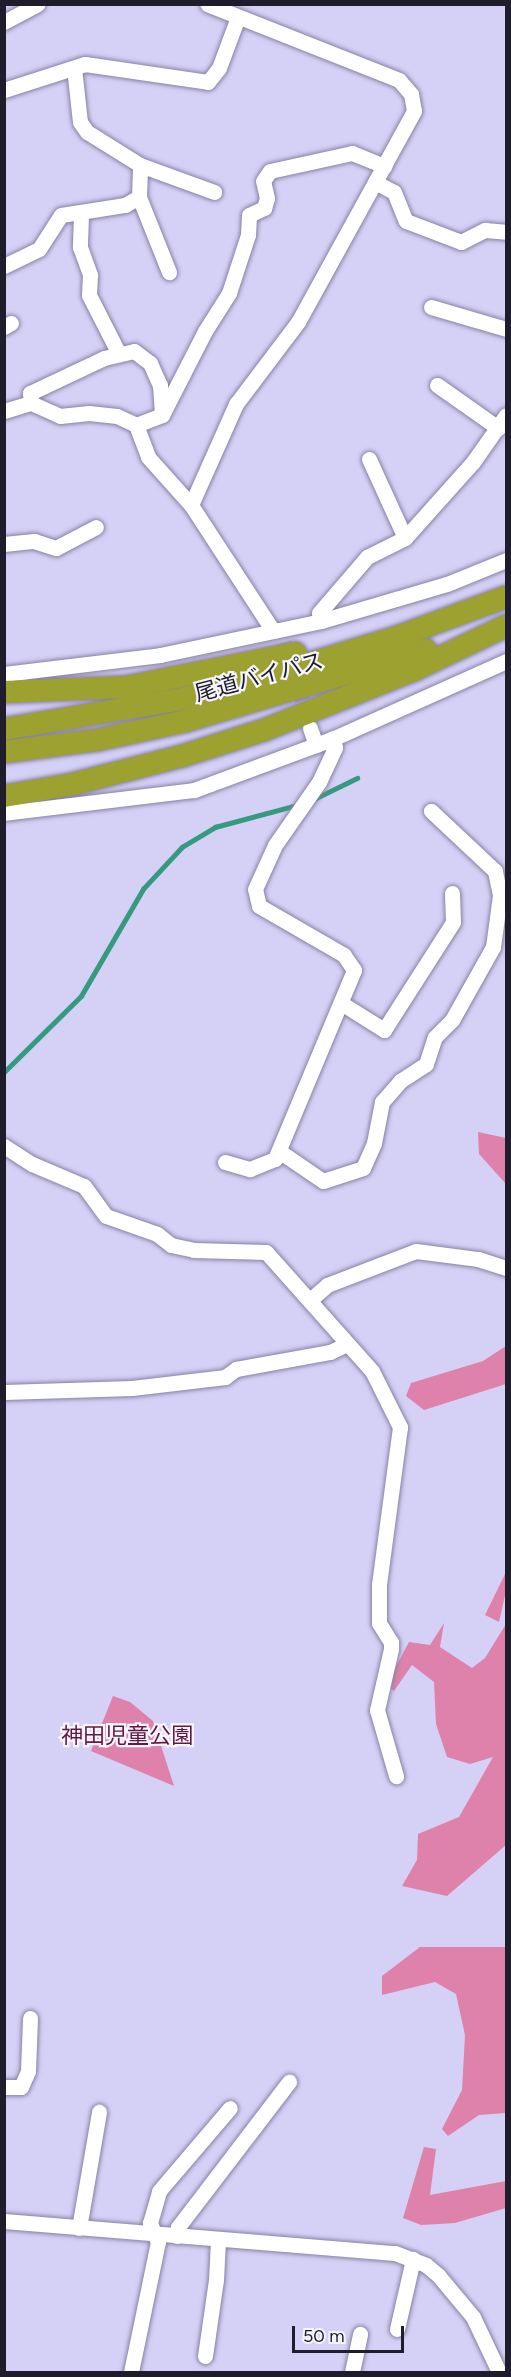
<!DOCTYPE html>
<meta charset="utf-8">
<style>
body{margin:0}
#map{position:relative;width:511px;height:2377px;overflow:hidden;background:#d5d0f6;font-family:Figtree,"Noto Sans JP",sans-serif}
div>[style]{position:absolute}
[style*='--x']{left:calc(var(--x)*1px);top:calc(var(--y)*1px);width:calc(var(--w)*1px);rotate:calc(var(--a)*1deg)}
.green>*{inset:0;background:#de81ab}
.stream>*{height:4.5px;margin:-2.25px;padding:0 2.25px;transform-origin:2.25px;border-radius:2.25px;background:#359a7f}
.minor-tunnel>*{height:15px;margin-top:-7.5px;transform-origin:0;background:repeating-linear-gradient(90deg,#b1accd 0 15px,transparent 0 23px)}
.roads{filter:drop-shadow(0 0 2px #8782a5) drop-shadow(0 0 2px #8782a5)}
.minor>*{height:15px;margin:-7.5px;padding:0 7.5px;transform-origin:7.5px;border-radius:7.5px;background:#fff}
.highway>*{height:22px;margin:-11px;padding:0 11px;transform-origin:11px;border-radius:11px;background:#9ca130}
span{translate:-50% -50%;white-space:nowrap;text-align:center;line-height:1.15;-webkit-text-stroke:4.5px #f6f5fd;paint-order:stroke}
.street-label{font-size:22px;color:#1f1d2b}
.park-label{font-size:22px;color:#651641}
.frame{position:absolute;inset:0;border:6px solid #1f1d2b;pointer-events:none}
.scale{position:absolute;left:292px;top:2326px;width:112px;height:27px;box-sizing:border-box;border:3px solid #1f1d2b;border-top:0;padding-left:8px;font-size:18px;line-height:21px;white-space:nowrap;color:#1f1d2b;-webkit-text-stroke:4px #f6f5fd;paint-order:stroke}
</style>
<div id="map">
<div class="green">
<i style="clip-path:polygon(478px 1132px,506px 1138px,506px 1184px,479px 1154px)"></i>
<i style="clip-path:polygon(506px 1346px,506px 1384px,424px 1410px,406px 1396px,411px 1383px,483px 1361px)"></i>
<i style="clip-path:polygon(506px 1572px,506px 1591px,499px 1622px,485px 1615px)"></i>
<i style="clip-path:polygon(444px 1623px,440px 1647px,472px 1668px,485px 1658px,506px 1624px,506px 1845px,447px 1896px,402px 1886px,417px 1860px,418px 1834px,459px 1817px,493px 1757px,470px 1764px,447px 1757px,436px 1724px,434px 1682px,412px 1665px,394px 1691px,386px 1685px,409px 1642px,430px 1645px)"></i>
<i style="clip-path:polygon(113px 1696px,130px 1702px,153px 1721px,174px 1786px,91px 1751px)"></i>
<i style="clip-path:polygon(420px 1947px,506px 1947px,506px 2113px,479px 2115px,448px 2136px,442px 2129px,462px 2090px,465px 2035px,456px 1994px,435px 1982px,382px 1995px,382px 1976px)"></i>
<i style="clip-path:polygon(424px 2147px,436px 2149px,430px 2195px,506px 2181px,506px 2208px,455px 2223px,421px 2225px,403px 2218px)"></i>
</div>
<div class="stream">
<i style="--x:314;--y:799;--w:48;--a:-26"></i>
<i style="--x:4;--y:1072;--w:108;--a:-44.6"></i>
<i style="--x:81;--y:996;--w:124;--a:-59.9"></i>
<i style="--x:143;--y:889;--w:57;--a:-47.1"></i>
<i style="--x:182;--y:847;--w:39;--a:-31"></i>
<i style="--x:215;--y:827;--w:85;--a:-15"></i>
</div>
<div class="minor-tunnel">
<i style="--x:284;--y:642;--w:84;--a:72.6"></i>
</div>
<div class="roads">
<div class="minor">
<i style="--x:4;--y:22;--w:38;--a:-28"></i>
<i style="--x:4;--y:90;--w:85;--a:-17.8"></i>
<i style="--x:85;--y:64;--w:124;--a:8.3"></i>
<i style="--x:208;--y:82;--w:18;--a:-52"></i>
<i style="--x:219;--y:68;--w:54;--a:-69.6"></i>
<i style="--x:140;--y:165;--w:79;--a:20"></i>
<i style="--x:375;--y:182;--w:21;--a:28"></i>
<i style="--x:394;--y:192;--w:31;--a:68"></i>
<i style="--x:406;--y:221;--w:59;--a:20.9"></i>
<i style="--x:461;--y:242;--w:27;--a:-27"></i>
<i style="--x:485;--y:230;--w:21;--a:5"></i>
<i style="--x:139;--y:197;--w:81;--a:68.2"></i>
<i style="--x:81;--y:215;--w:32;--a:92"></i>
<i style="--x:80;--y:247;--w:30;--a:70"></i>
<i style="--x:90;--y:275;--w:20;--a:93"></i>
<i style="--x:89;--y:295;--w:66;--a:63"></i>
<i style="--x:4;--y:266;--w:39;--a:-26"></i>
<i style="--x:39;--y:249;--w:40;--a:-57.1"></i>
<i style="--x:61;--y:215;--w:65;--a:-8.9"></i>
<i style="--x:125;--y:205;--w:16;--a:-30"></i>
<i style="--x:139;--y:197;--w:32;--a:-88"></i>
<i style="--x:140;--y:165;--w:62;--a:-148.1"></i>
<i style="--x:87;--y:132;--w:12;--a:-125"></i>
<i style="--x:80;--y:122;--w:54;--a:-96.3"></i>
<i style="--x:431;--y:307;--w:78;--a:16.3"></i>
<i style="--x:4;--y:327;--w:8;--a:-30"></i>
<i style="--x:437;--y:385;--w:75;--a:35.2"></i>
<i style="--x:31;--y:403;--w:10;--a:-96"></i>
<i style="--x:30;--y:393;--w:82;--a:-25.3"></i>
<i style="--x:104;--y:358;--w:31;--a:-13"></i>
<i style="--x:134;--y:351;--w:20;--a:37"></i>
<i style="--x:150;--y:363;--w:24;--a:66"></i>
<i style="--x:160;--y:385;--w:27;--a:86"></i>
<i style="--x:4;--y:411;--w:28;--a:-17"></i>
<i style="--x:31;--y:403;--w:32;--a:24"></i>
<i style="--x:60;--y:416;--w:29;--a:-6"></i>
<i style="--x:89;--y:413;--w:28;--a:6"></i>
<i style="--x:117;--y:416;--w:21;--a:25"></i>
<i style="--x:136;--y:425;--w:28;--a:-21"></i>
<i style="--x:162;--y:415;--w:94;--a:-62.9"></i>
<i style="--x:205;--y:331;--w:45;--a:-57.7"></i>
<i style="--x:229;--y:293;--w:61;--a:-71.9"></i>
<i style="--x:248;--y:235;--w:20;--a:-87"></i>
<i style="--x:249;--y:215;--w:17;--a:-25"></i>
<i style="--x:264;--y:208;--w:10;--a:-73"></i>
<i style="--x:267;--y:198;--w:17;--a:-103"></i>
<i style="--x:263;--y:181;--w:12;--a:-55"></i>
<i style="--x:270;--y:171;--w:84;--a:-12.4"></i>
<i style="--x:352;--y:153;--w:35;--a:22"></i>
<i style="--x:136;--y:425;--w:34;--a:69"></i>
<i style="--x:148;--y:457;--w:64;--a:48.1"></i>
<i style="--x:191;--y:505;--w:150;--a:56.9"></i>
<i style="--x:369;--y:459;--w:87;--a:65.5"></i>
<i style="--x:191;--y:505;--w:111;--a:-66"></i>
<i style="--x:236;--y:404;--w:103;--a:-52.9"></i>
<i style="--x:298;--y:322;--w:241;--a:-61.2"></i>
<i style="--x:414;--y:111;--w:17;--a:-100"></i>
<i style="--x:411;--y:94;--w:18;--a:-131"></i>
<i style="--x:399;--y:80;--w:206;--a:-158.4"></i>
<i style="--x:4;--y:544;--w:30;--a:-6"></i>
<i style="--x:34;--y:541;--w:23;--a:18"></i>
<i style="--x:56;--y:548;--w:45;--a:-27.7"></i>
<i style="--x:321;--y:621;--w:8;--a:-104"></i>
<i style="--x:319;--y:613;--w:74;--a:-49.4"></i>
<i style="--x:367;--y:557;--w:42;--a:-26.6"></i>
<i style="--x:405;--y:538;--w:102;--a:-48.2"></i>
<i style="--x:473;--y:462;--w:57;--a:-54.9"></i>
<i style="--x:4;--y:674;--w:157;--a:-6.9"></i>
<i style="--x:160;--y:655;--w:165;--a:-11.9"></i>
<i style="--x:321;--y:621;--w:131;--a:-16.4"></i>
<i style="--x:447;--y:584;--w:64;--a:-22.1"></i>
<i style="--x:310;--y:728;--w:18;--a:71"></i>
<i style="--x:4;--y:813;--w:191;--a:-6.9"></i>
<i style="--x:194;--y:790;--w:147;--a:-20.3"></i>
<i style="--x:332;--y:739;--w:191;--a:-24.1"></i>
<i style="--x:341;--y:1003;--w:51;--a:32.1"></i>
<i style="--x:384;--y:1030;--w:128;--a:-57.4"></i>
<i style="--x:453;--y:922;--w:29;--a:-92"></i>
<i style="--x:4;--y:1146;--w:33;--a:33"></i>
<i style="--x:32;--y:1164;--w:56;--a:22.9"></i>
<i style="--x:84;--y:1186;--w:37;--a:54"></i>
<i style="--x:106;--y:1216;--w:54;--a:19.4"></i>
<i style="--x:157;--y:1234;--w:18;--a:38"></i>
<i style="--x:171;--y:1245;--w:24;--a:12"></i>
<i style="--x:194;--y:1250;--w:72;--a:1.6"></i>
<i style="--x:266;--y:1252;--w:159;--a:48.3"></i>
<i style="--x:372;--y:1371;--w:63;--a:63.4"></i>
<i style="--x:400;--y:1427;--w:159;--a:97.6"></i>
<i style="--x:379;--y:1585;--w:38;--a:90"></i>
<i style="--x:379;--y:1623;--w:22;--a:58"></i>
<i style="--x:391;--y:1642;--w:7;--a:90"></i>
<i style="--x:391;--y:1649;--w:63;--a:102.9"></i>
<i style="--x:377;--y:1710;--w:69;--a:73.9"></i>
<i style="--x:279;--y:1151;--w:53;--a:34.3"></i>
<i style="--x:323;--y:1181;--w:42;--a:-18"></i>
<i style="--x:363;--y:1168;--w:27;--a:-66"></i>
<i style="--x:374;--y:1143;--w:42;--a:-79"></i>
<i style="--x:382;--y:1102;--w:28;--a:-49"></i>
<i style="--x:400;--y:1081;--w:31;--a:-33"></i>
<i style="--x:426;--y:1064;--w:28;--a:-72"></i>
<i style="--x:435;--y:1037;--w:24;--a:-45"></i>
<i style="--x:452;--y:1020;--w:84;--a:-60.7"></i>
<i style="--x:493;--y:947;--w:52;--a:-82.3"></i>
<i style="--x:500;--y:895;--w:25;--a:-102"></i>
<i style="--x:495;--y:871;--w:88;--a:-136.8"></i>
<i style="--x:225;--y:1162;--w:26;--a:16"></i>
<i style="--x:250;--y:1169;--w:27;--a:-22"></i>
<i style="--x:275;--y:1159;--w:205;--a:-67.3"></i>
<i style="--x:354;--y:970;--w:18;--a:-124"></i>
<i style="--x:344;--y:955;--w:98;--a:-150"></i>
<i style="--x:259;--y:906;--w:17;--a:-103"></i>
<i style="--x:255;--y:889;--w:48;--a:-65.6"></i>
<i style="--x:275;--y:845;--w:77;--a:-55.1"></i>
<i style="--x:319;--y:782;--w:38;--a:-65"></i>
<i style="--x:335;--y:747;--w:9;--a:-111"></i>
<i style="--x:310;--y:1300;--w:23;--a:-41"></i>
<i style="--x:327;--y:1285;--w:95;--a:-20.9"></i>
<i style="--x:416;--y:1251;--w:63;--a:7.4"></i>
<i style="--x:478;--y:1259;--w:29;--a:18"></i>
<i style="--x:4;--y:1392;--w:128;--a:-1.8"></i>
<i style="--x:132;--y:1388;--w:94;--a:-6.7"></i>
<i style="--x:225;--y:1377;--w:14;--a:-36"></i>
<i style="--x:236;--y:1369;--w:96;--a:-10.3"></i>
<i style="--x:330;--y:1352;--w:17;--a:-25"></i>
<i style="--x:4;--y:2087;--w:17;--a:0"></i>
<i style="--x:21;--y:2087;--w:17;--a:-66"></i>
<i style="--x:28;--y:2071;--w:53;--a:-87.8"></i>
<i style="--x:4;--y:2221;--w:392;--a:4.7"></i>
<i style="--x:395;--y:2253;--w:33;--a:21"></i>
<i style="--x:426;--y:2265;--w:16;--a:40"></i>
<i style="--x:438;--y:2275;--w:55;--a:50.2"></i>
<i style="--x:473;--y:2317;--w:61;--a:64.7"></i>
<i style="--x:79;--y:2228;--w:118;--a:-80.2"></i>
<i style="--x:177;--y:2236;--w:9;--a:-84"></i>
<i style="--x:178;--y:2227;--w:183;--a:-52.6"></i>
<i style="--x:397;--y:2329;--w:72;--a:-77.1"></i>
<i style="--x:205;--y:2356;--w:77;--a:-81.8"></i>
<i style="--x:216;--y:2280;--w:40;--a:-87.1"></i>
<i style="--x:131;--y:2372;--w:133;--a:-78.3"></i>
<i style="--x:158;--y:2242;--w:21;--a:-113"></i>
<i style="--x:150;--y:2223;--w:33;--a:-74"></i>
<i style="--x:159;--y:2191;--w:109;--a:-49.5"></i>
<i style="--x:352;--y:2372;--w:39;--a:-78"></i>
</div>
<div class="highway">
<i style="--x:4;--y:692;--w:122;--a:-2.3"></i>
<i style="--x:126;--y:687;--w:173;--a:-11.3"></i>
<i style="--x:4;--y:729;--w:181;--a:-9.6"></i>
<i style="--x:182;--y:699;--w:68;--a:-14.4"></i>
<i style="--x:248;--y:682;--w:156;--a:-16.8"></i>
<i style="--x:397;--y:637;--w:116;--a:-20.2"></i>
<i style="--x:4;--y:752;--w:94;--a:-7.4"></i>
<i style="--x:97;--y:740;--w:91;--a:-12.1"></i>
<i style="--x:186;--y:721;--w:250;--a:-16.5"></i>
<i style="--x:4;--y:796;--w:70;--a:-9.9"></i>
<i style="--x:73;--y:784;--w:113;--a:-14.4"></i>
<i style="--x:182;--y:756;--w:86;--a:-17.6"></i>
<i style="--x:264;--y:730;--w:162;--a:-21.8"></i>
<i style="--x:414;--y:670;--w:102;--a:-25.6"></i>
</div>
</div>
<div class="street-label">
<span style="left:259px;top:677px;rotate:-15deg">尾道バイパス</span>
</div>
<div class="park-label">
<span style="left:127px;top:1736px">神田児童公園</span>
</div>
<div class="frame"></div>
<div class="scale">50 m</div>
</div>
